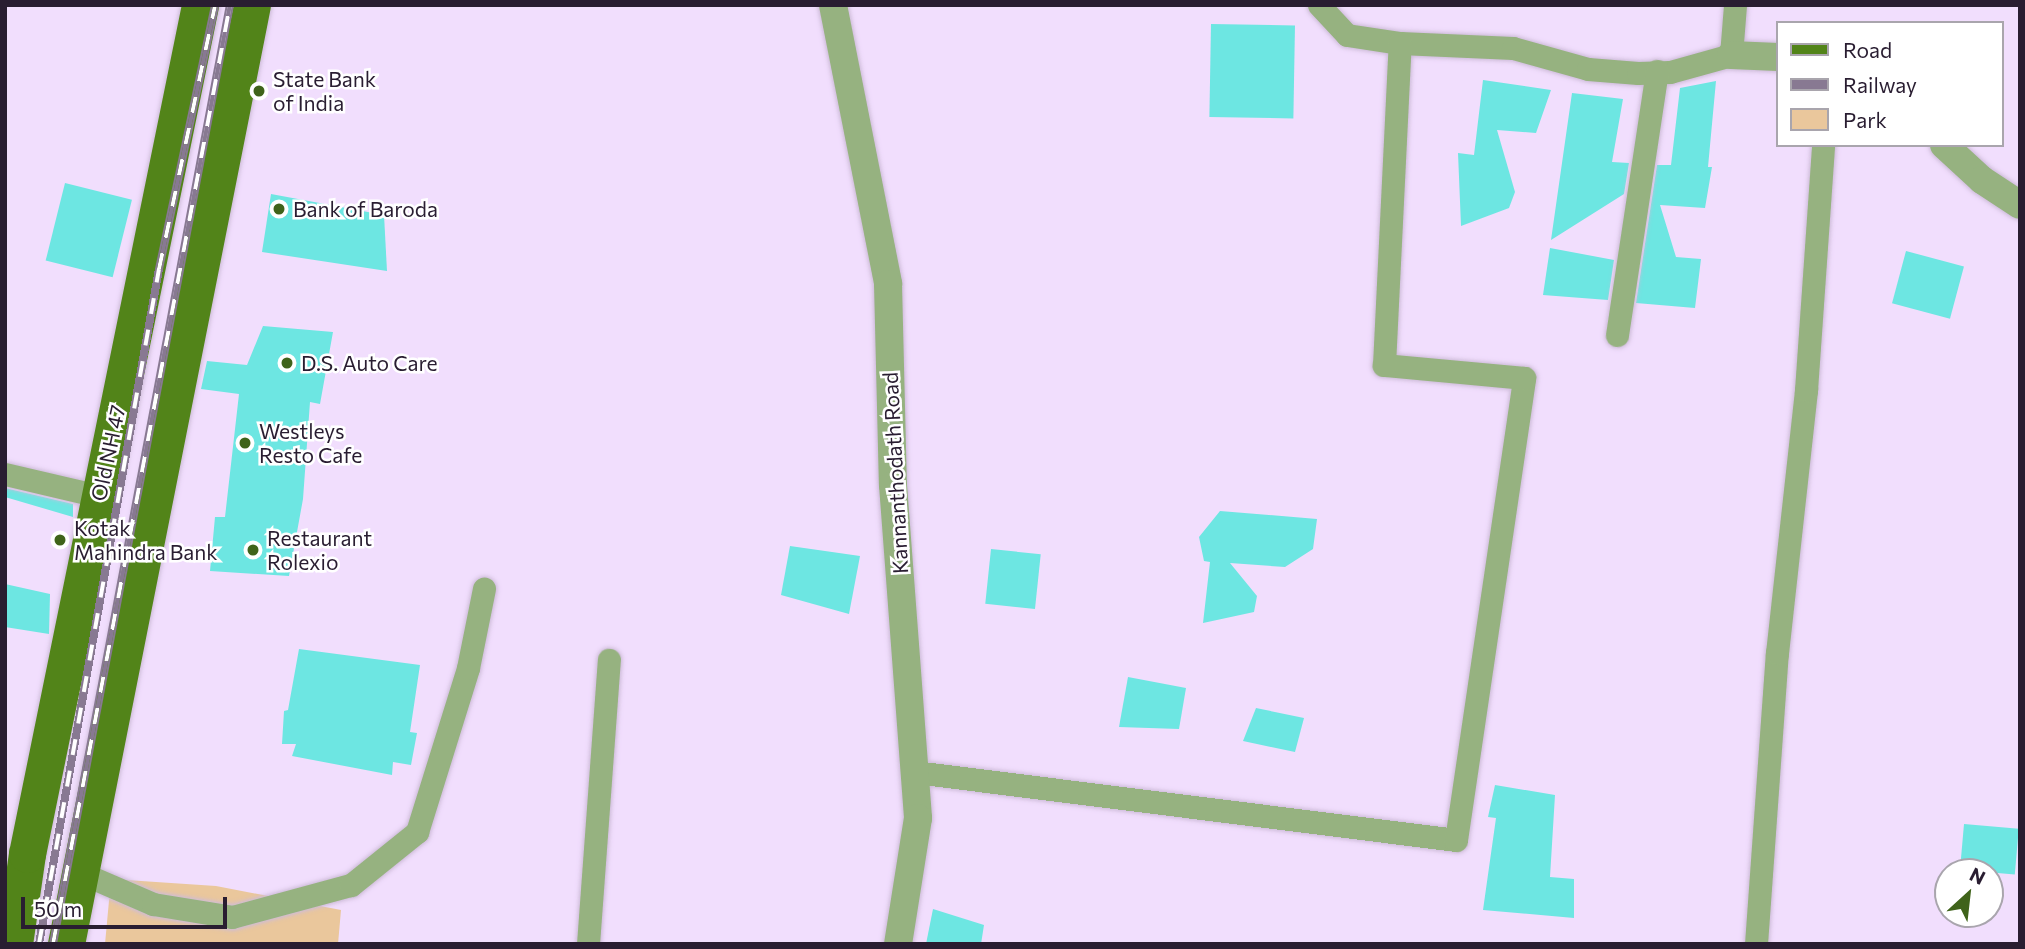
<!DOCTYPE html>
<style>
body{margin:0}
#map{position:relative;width:2025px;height:949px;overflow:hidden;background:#f1defd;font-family:Commissioner,sans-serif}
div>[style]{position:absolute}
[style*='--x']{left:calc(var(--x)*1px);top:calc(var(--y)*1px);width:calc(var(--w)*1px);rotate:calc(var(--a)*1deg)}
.green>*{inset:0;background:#eac79c}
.building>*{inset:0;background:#6de6e2;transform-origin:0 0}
.roads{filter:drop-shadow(0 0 2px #cdbbd8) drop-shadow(0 0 2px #cdbbd8)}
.minor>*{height:23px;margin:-11.5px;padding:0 11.5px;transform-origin:11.5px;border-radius:11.5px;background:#96b280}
.tertiary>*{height:28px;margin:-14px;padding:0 14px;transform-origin:14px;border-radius:14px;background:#96b280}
.primary>*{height:37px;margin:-18.5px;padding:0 18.5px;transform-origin:18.5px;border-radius:18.5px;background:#528419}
.rail>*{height:8px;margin-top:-4px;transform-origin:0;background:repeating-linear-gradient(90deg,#fff 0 16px,#887992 0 32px);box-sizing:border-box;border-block:2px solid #887992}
.dots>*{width:19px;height:19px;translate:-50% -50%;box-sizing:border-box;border:4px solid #fff;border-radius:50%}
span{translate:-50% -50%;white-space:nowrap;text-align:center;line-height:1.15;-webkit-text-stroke:5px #fff;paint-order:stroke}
.poi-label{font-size:21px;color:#291d31}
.left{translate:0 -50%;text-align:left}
.street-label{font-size:21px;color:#291d31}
.frame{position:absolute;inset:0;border:7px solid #291d31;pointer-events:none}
.legend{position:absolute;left:1776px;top:21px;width:228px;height:126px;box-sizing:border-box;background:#fff;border:2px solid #a9a5ad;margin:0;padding:9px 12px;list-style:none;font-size:21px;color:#291d31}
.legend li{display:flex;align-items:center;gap:14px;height:35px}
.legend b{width:35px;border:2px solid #a9a5ad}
.north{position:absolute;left:1934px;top:858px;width:70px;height:70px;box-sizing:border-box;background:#fff;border:2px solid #a9a5ad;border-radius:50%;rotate:27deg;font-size:19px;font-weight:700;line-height:28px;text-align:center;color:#291d31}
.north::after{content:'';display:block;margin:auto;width:24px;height:32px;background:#3f631a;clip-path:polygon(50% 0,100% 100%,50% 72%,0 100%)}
.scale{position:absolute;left:21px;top:897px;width:206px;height:32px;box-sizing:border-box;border:4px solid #291d31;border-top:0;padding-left:9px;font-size:21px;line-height:24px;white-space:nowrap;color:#291d31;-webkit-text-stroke:5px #fff;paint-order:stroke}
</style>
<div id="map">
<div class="green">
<i style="clip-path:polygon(111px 879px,216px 886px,341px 910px,338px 944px,105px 944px)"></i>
</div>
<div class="building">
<i style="left:1211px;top:24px;width:84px;height:93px;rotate:1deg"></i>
<i style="clip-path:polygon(1483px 80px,1551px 90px,1536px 133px,1497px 130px,1515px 192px,1509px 208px,1461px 226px,1458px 153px,1474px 155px)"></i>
<i style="clip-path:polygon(1716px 81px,1708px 167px,1712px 167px,1705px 208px,1660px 205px,1676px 257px,1701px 259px,1695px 308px,1636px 303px,1657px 165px,1671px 165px,1680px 88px)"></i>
<i style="clip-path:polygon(1572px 93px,1623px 99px,1612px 162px,1629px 163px,1624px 194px,1551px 240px)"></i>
<i style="left:65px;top:183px;width:69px;height:80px;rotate:14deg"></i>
<i style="clip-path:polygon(271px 194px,384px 215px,387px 271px,262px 252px)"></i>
<i style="clip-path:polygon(1550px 248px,1614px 260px,1608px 300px,1543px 295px)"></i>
<i style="left:1906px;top:251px;width:60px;height:54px;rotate:15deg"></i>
<i style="clip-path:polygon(263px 326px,333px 332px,320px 404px,310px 402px,303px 499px,289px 576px,210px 571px,215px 517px,225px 517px,239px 394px,201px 389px,207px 361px,247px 365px)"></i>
<i style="clip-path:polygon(5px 488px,73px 504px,73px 517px,5px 497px)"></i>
<i style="clip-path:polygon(1220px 511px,1317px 519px,1313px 549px,1285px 567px,1230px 563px,1257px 596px,1254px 612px,1203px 623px,1210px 562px,1204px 561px,1199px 537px)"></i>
<i style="clip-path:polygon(790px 546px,860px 556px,849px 614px,781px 595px)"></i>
<i style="left:991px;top:549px;width:50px;height:55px;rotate:6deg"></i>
<i style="clip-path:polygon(5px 584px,50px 594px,49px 634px,5px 627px)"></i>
<i style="clip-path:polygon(299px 649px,420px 665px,410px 732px,417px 733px,411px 765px,393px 762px,392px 775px,292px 756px,296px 744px,282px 744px,284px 711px,288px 710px)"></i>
<i style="clip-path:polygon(1128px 677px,1186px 688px,1179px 729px,1119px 727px)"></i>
<i style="clip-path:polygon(1256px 708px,1304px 718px,1295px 752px,1243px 741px)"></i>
<i style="clip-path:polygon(1495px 785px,1555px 795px,1550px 877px,1574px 879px,1574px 918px,1483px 910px,1496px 818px,1488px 817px)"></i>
<i style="left:1964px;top:824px;width:55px;height:46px;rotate:5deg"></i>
<i style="clip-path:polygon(933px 909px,984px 925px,981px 944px,926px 944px)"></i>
</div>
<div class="roads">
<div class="minor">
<i style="--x:1319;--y:5;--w:41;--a:47"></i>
<i style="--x:1347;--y:35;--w:54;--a:8.6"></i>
<i style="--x:1400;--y:43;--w:113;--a:2.5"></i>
<i style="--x:1513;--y:48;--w:78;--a:15.6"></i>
<i style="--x:1588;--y:69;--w:50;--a:4.6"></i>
<i style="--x:1638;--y:73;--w:32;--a:-2"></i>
<i style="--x:1670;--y:72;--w:63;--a:-15.6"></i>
<i style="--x:1731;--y:55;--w:50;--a:-85.4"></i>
<i style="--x:1617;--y:335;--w:267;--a:-81.4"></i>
<i style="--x:5;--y:474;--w:97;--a:13.2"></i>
<i style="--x:915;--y:772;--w:545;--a:7.16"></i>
<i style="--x:1456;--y:840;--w:467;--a:-81.6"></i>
<i style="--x:1524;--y:378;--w:141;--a:-174.7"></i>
<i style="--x:1384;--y:365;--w:322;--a:-87.2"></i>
<i style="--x:79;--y:872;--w:81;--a:23.4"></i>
<i style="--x:153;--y:904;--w:80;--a:9.3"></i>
<i style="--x:232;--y:917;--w:123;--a:-15.1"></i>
<i style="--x:351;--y:885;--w:85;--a:-38.8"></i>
<i style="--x:417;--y:832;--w:172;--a:-72.7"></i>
<i style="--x:468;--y:668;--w:81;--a:-78.6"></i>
<i style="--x:588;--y:944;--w:285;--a:-85.8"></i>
<i style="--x:1756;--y:944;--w:292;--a:-85.9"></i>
<i style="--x:1777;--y:653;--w:265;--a:-83.7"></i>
<i style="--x:1806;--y:390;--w:246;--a:-86"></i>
</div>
<div class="tertiary">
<i style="--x:833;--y:5;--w:284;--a:78.8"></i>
<i style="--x:888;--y:284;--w:201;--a:88.6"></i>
<i style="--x:893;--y:485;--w:334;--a:85.7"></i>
<i style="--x:918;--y:818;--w:128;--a:99"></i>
<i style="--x:1731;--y:55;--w:47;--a:2.4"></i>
<i style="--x:1944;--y:145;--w:52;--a:42.6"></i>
<i style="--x:1982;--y:180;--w:45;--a:33.3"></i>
</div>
<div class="primary">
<i style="--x:14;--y:944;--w:91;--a:-81.8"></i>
<i style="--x:27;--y:854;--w:866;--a:-78.48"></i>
<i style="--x:66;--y:944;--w:957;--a:-78.8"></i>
</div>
</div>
<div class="rail">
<i style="--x:39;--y:944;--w:686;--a:-79.92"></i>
<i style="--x:159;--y:269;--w:270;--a:-78"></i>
<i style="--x:53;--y:944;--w:956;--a:-79.33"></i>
</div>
<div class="dots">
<i style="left:259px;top:91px;background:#3f631a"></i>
<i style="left:279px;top:209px;background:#3f631a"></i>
<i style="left:287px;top:363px;background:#3f631a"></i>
<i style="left:245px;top:443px;background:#3f631a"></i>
<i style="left:60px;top:540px;background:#3f631a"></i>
<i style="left:253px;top:550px;background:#3f631a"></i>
</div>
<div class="poi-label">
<span class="left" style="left:273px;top:91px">State Bank<br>of India</span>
<span class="left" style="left:293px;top:209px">Bank of Baroda</span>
<span class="left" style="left:301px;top:363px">D.S. Auto Care</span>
<span class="left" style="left:259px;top:443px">Westleys<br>Resto Cafe</span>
<span class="left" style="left:74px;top:540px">Kotak<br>Mahindra Bank</span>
<span class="left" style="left:267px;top:550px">Restaurant<br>Rolexio</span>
</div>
<div class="street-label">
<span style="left:108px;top:453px;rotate:-78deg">Old NH 47</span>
<span style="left:895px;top:473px;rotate:-93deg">Kannanthodath Road</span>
</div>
<div class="frame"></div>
<ul class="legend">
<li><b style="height:9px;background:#528419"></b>Road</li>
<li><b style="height:9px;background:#887992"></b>Railway</li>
<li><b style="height:19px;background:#eac79c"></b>Park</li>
</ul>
<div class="north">N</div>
<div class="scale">50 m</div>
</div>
